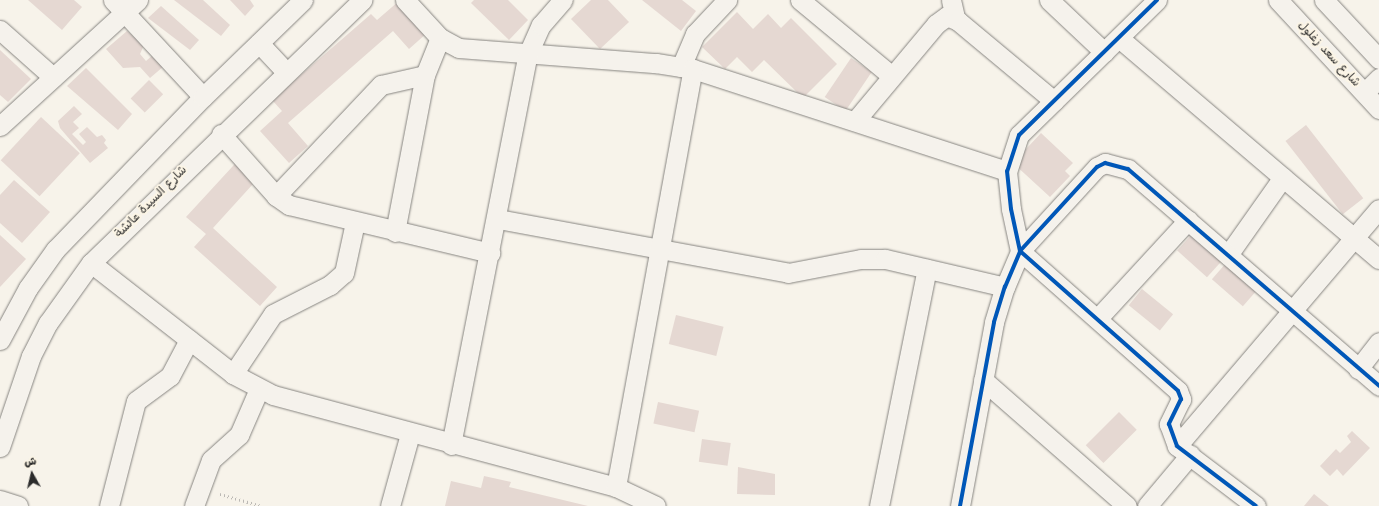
<!DOCTYPE html>
<meta charset="utf-8">
<style>
body{margin:0}
#map{position:relative;width:1379px;height:506px;overflow:hidden;background:#f7f3ea;font-family:"Shantell Sans","Playpen Sans Arabic",sans-serif}
div>[style]{position:absolute}
[style*='--x']{left:calc(var(--x)*1px);top:calc(var(--y)*1px);width:calc(var(--w)*1px);rotate:calc(var(--a)*1deg)}
.building>*{inset:0;background:#e5d8d2;transform-origin:0 0}
.path>*{height:2.5px;margin-top:-1.25px;transform-origin:0;background:repeating-linear-gradient(90deg,#bbb8b4 0 1px,transparent 0 4px)}
.roads{filter:drop-shadow(0 0 1px #878581) drop-shadow(0 0 1px #878581)}
.minor>*{height:19px;margin:-9.5px;padding:0 9.5px;transform-origin:9.5px;border-radius:9.5px;background:#f5f2ec}
.cycleway>*{height:4px;margin:-2px;padding:0 2px;transform-origin:2px;border-radius:2px;background:#0057b8}
span{translate:-50% -50%;white-space:nowrap;text-align:center;line-height:1.15;-webkit-text-stroke:4px #fcf5e5;paint-order:stroke}
.street-label{font-size:12px;color:#2b2b2b}
.north{position:absolute;left:12px;top:454px;width:40px;height:40px;-webkit-text-stroke:3px #fcf5e5;paint-order:stroke;rotate:352deg;font-size:11px;font-weight:700;line-height:16px;text-align:center;color:#2b2b2b}
.north::after{content:'';display:block;margin:auto;width:14px;height:18px;background:#2b2b2b;clip-path:polygon(50% 0,100% 100%,50% 72%,0 100%)}
</style>
<div id="map">
<div class="building">
<i style="clip-path:polygon(28px 0,74px 0,82px 7px,62px 30px)"></i>
<i style="clip-path:polygon(174px 0,203px 0,230px 25px,221px 36px)"></i>
<i style="clip-path:polygon(230px 0,250px 0,254px 6px,245px 16px)"></i>
<i style="clip-path:polygon(474px 0,508px 0,528px 20px,509px 40px,471px 3px)"></i>
<i style="clip-path:polygon(591px 0,608px 0,629px 22px,600px 49px,571px 19px)"></i>
<i style="clip-path:polygon(642px 0,682px 0,696px 11px,681px 31px)"></i>
<i style="clip-path:polygon(399px 1px,427px 33px,409px 49px,393px 31px,288px 123px,308px 146px,289px 163px,260px 131px,282px 111px,272px 100px,371px 14px,377px 20px)"></i>
<i style="clip-path:polygon(161px 6px,199px 40px,190px 50px,148px 18px)"></i>
<i style="clip-path:polygon(737px 12px,753px 29px,768px 14px,781px 28px,791px 18px,837px 64px,803px 98px,764px 60px,752px 72px,737px 57px,725px 69px,702px 47px)"></i>
<i style="clip-path:polygon(127px 31px,144px 45px,140px 54px,146px 61px,154px 54px,164px 66px,150px 78px,140px 67px,123px 68px,106px 49px)"></i>
<i style="clip-path:polygon(0 50px,31px 79px,8px 102px,0 95px)"></i>
<i style="left:851px;top:58px;width:25px;height:47px;rotate:34deg"></i>
<i style="clip-path:polygon(86px 68px,132px 114px,118px 130px,67px 86px)"></i>
<i style="left:149px;top:80px;width:20px;height:26px;rotate:45deg"></i>
<i style="clip-path:polygon(74px 106px,82px 114px,73px 122px,79px 128px,72px 134px,83px 145px,86px 142px,79px 134px,87px 127px,97px 137px,102px 135px,106px 140px,104px 143px,108px 148px,90px 163px,60px 128px,58px 121px)"></i>
<i style="left:41px;top:117px;width:53px;height:59px;rotate:43deg"></i>
<i style="left:1306px;top:125px;width:93px;height:26px;rotate:52deg"></i>
<i style="clip-path:polygon(1041px 133px,1073px 163px,1065px 171px,1070px 176px,1050px 197px,1013px 163px)"></i>
<i style="clip-path:polygon(244px 154px,257px 166px,246px 177px,253px 184px,213px 228px,277px 287px,260px 306px,194px 247px,206px 234px,186px 217px)"></i>
<i style="clip-path:polygon(14px 180px,50px 212px,22px 243px,0 223px,0 195px)"></i>
<i style="left:1194px;top:232px;width:40px;height:25px;rotate:42deg"></i>
<i style="clip-path:polygon(0 235px,26px 259px,0 287px)"></i>
<i style="left:1227px;top:262px;width:41px;height:23px;rotate:41deg"></i>
<i style="left:1142px;top:289px;width:40px;height:21px;rotate:39deg"></i>
<i style="left:676px;top:315px;width:49px;height:30px;rotate:14deg"></i>
<i style="left:658px;top:402px;width:42px;height:22px;rotate:12deg"></i>
<i style="left:1119px;top:412px;width:25px;height:47px;rotate:45deg"></i>
<i style="clip-path:polygon(1352px 431px,1370px 448px,1343px 476px,1337px 469px,1330px 476px,1320px 466px,1336px 449px,1340px 453px,1351px 442px,1347px 436px)"></i>
<i style="left:702px;top:439px;width:29px;height:23px;rotate:8deg"></i>
<i style="clip-path:polygon(738px 467px,775px 474px,775px 495px,737px 494px)"></i>
<i style="clip-path:polygon(484px 476px,511px 482px,509px 487px,588px 506px,445px 506px,451px 481px,481px 488px)"></i>
<i style="clip-path:polygon(1314px 494px,1329px 506px,1304px 506px)"></i>
</div>
<div class="path">
<i style="--x:220;--y:494;--w:44;--a:15.9"></i>
</div>
<div class="roads">
<div class="minor">
<i style="--x:113;--y:0;--w:132;--a:47.1"></i>
<i style="--x:405;--y:0;--w:52;--a:47.4"></i>
<i style="--x:440;--y:38;--w:21;--a:28"></i>
<i style="--x:459;--y:48;--w:198;--a:4.4"></i>
<i style="--x:656;--y:63;--w:37;--a:9"></i>
<i style="--x:693;--y:69;--w:330;--a:18"></i>
<i style="--x:800;--y:0;--w:119;--a:39.6"></i>
<i style="--x:951;--y:0;--w:18;--a:77"></i>
<i style="--x:1049;--y:0;--w:76;--a:43.4"></i>
<i style="--x:1157;--y:0;--w:193;--a:135.6"></i>
<i style="--x:1019;--y:135;--w:38;--a:108"></i>
<i style="--x:1007;--y:171;--w:38;--a:84"></i>
<i style="--x:1011;--y:209;--w:43;--a:77.9"></i>
<i style="--x:1020;--y:251;--w:211;--a:41.5"></i>
<i style="--x:1178;--y:391;--w:9;--a:69"></i>
<i style="--x:1181;--y:399;--w:28;--a:116"></i>
<i style="--x:1169;--y:424;--w:23;--a:70"></i>
<i style="--x:1177;--y:446;--w:99;--a:37.2"></i>
<i style="--x:1278;--y:0;--w:149;--a:47.2"></i>
<i style="--x:1324;--y:0;--w:81;--a:47"></i>
<i style="--x:0;--y:30;--w:71;--a:41.6"></i>
<i style="--x:1119;--y:38;--w:341;--a:40.4"></i>
<i style="--x:259;--y:43;--w:40;--a:47"></i>
<i style="--x:681;--y:67;--w:36;--a:-67"></i>
<i style="--x:695;--y:34;--w:47;--a:-46.7"></i>
<i style="--x:1365;--y:92;--w:20;--a:-45"></i>
<i style="--x:855;--y:121;--w:126;--a:-50.1"></i>
<i style="--x:936;--y:24;--w:14;--a:-36"></i>
<i style="--x:947;--y:16;--w:12;--a:24"></i>
<i style="--x:958;--y:21;--w:125;--a:39.8"></i>
<i style="--x:0;--y:126;--w:187;--a:-42.4"></i>
<i style="--x:221;--y:134;--w:83;--a:48.4"></i>
<i style="--x:276;--y:196;--w:16;--a:35"></i>
<i style="--x:289;--y:205;--w:207;--a:13.4"></i>
<i style="--x:276;--y:196;--w:153;--a:-46.6"></i>
<i style="--x:381;--y:85;--w:45;--a:-12.8"></i>
<i style="--x:498;--y:219;--w:295;--a:10.5"></i>
<i style="--x:788;--y:273;--w:74;--a:-10.9"></i>
<i style="--x:861;--y:259;--w:24;--a:0"></i>
<i style="--x:885;--y:259;--w:123;--a:13.1"></i>
<i style="--x:395;--y:232;--w:160;--a:-79.2"></i>
<i style="--x:425;--y:75;--w:40;--a:-68"></i>
<i style="--x:1228;--y:255;--w:95;--a:-54.8"></i>
<i style="--x:91;--y:263;--w:180;--a:38"></i>
<i style="--x:233;--y:374;--w:45;--a:27.7"></i>
<i style="--x:273;--y:395;--w:355;--a:15"></i>
<i style="--x:616;--y:487;--w:44;--a:25.4"></i>
<i style="--x:1098;--y:318;--w:133;--a:-47.4"></i>
<i style="--x:0;--y:340;--w:59;--a:-61.7"></i>
<i style="--x:28;--y:288;--w:47;--a:-54.6"></i>
<i style="--x:55;--y:250;--w:213;--a:-46"></i>
<i style="--x:203;--y:97;--w:139;--a:-44.1"></i>
<i style="--x:1358;--y:369;--w:34;--a:-52"></i>
<i style="--x:233;--y:374;--w:72;--a:-56.3"></i>
<i style="--x:273;--y:314;--w:64;--a:-27"></i>
<i style="--x:330;--y:285;--w:18;--a:-41"></i>
<i style="--x:344;--y:273;--w:52;--a:-77.8"></i>
<i style="--x:983;--y:380;--w:191;--a:41.2"></i>
<i style="--x:451;--y:445;--w:396;--a:-78.9"></i>
<i style="--x:527;--y:56;--w:34;--a:-66"></i>
<i style="--x:541;--y:25;--w:33;--a:-49"></i>
<i style="--x:1177;--y:446;--w:311;--a:-49.6"></i>
<i style="--x:0;--y:447;--w:96;--a:-71.2"></i>
<i style="--x:31;--y:356;--w:37;--a:-63"></i>
<i style="--x:48;--y:323;--w:74;--a:-54.4"></i>
<i style="--x:91;--y:263;--w:378;--a:-44.1"></i>
<i style="--x:616;--y:487;--w:425;--a:-79.6"></i>
<i style="--x:0;--y:500;--w:19;--a:18"></i>
<i style="--x:109;--y:506;--w:108;--a:-75.6"></i>
<i style="--x:136;--y:401;--w:42;--a:-36.3"></i>
<i style="--x:170;--y:376;--w:41;--a:-62.2"></i>
<i style="--x:194;--y:506;--w:49;--a:-69.7"></i>
<i style="--x:211;--y:460;--w:38;--a:-42"></i>
<i style="--x:239;--y:435;--w:50;--a:-66.5"></i>
<i style="--x:390;--y:506;--w:75;--a:-74.5"></i>
<i style="--x:879;--y:506;--w:242;--a:-78.6"></i>
<i style="--x:960;--y:506;--w:187;--a:-79.5"></i>
<i style="--x:994;--y:322;--w:37;--a:-73"></i>
<i style="--x:1005;--y:287;--w:39;--a:-67"></i>
<i style="--x:1020;--y:251;--w:114;--a:-47.5"></i>
<i style="--x:1097;--y:167;--w:9;--a:-27"></i>
<i style="--x:1105;--y:163;--w:24;--a:15"></i>
<i style="--x:1128;--y:169;--w:332;--a:40.8"></i>
<i style="--x:1147;--y:506;--w:67;--a:-49.9"></i>
</div>
</div>
<div class="cycleway">
<i style="--x:1157;--y:0;--w:193;--a:135.6"></i>
<i style="--x:1019;--y:135;--w:38;--a:108"></i>
<i style="--x:1007;--y:171;--w:38;--a:84"></i>
<i style="--x:1011;--y:209;--w:43;--a:77.9"></i>
<i style="--x:1020;--y:251;--w:211;--a:41.5"></i>
<i style="--x:1178;--y:391;--w:9;--a:69"></i>
<i style="--x:1181;--y:399;--w:28;--a:116"></i>
<i style="--x:1169;--y:424;--w:23;--a:70"></i>
<i style="--x:1177;--y:446;--w:99;--a:37.2"></i>
<i style="--x:960;--y:506;--w:187;--a:-79.5"></i>
<i style="--x:994;--y:322;--w:37;--a:-73"></i>
<i style="--x:1005;--y:287;--w:39;--a:-67"></i>
<i style="--x:1020;--y:251;--w:114;--a:-47.5"></i>
<i style="--x:1097;--y:167;--w:9;--a:-27"></i>
<i style="--x:1105;--y:163;--w:24;--a:15"></i>
<i style="--x:1128;--y:169;--w:332;--a:40.8"></i>
</div>
<div class="street-label">
<span style="left:1329px;top:54px;rotate:47deg">شارع سعد زغلول</span>
<span style="left:151px;top:202px;rotate:-45deg">شارع السيدة عائشة</span>
</div>
<div class="north">ش</div>
</div>
